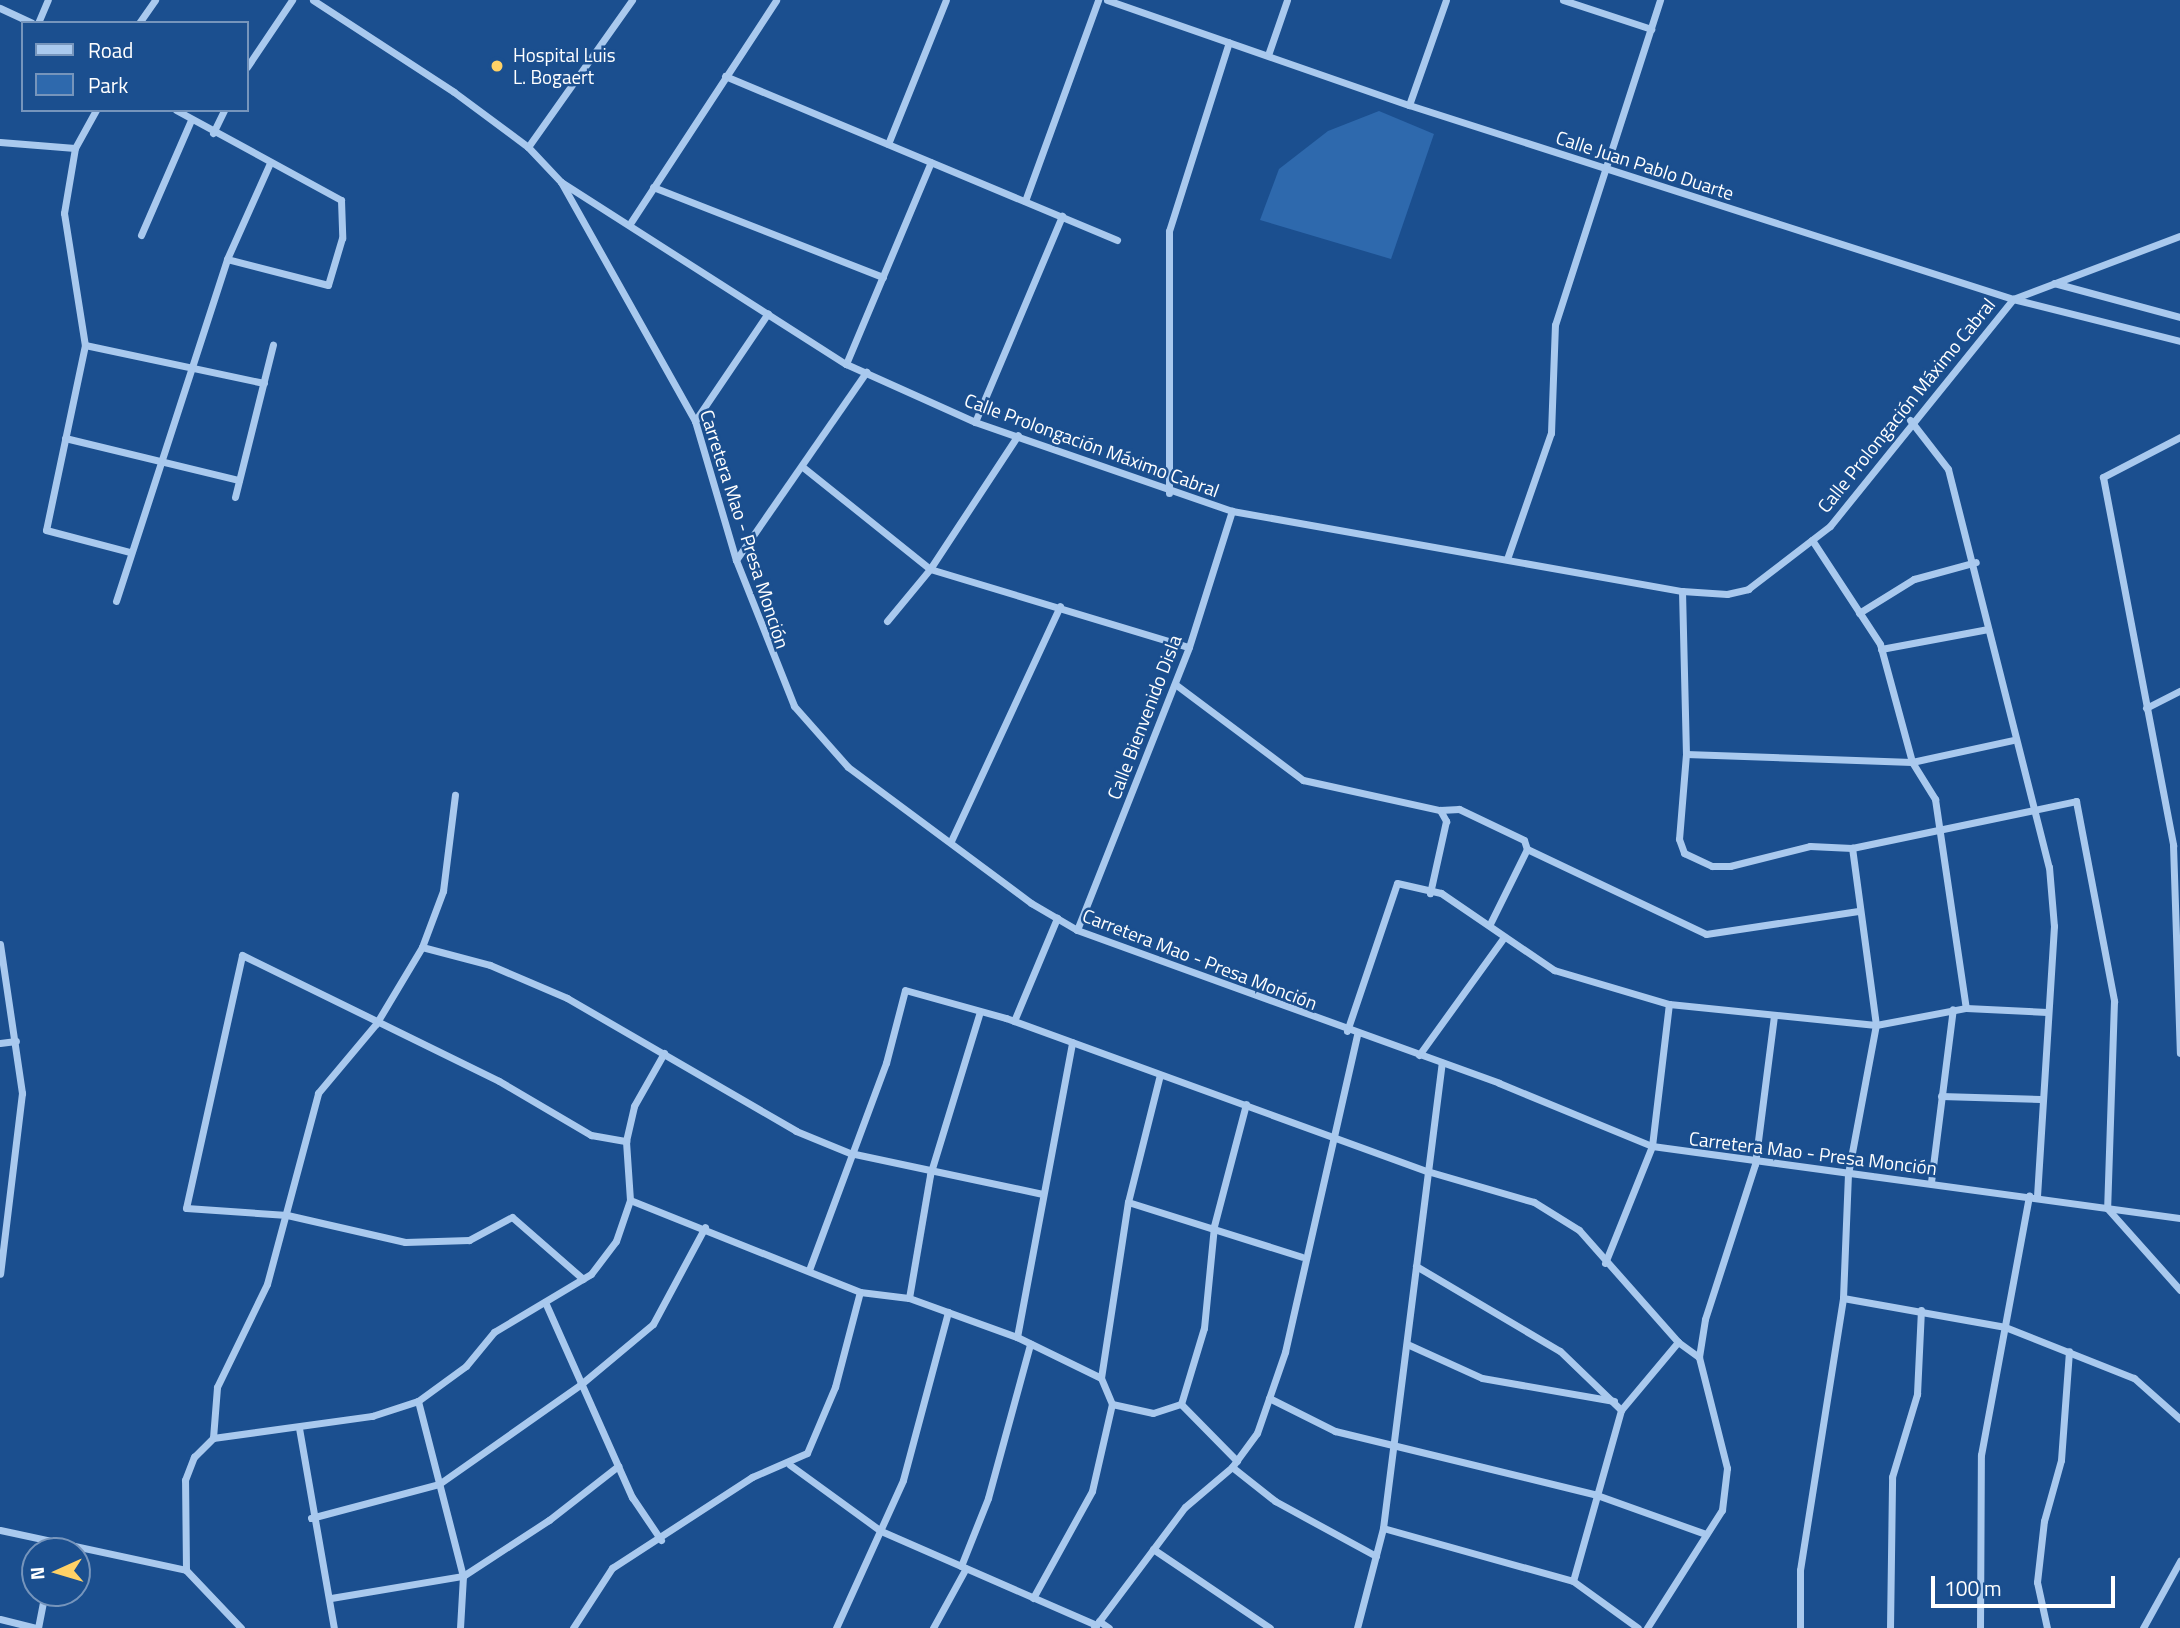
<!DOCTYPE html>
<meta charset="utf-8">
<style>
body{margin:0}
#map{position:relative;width:2180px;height:1628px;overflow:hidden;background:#1b4f8f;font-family:"Titillium Web",sans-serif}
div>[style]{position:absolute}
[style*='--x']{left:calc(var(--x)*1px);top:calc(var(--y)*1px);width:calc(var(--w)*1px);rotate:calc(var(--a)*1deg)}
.green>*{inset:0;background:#2e69ad}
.minor>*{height:7px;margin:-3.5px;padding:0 3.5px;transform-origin:3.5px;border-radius:3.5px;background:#a9c9ee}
.dots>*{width:19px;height:19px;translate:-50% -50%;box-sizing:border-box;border:4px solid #1b4f8f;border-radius:50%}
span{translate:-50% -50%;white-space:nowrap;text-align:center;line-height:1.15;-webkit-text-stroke:5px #1b4f8f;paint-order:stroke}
.poi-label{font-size:19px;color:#fff}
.left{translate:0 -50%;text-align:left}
.street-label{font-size:19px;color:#fff}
.legend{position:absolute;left:21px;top:21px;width:228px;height:91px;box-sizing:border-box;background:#1b4f8f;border:2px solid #7695bc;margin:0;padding:9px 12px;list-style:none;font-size:21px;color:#fff}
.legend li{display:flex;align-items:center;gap:14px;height:35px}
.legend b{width:35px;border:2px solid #7695bc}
.north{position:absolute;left:21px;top:1537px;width:70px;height:70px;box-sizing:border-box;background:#1b4f8f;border:2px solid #7695bc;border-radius:50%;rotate:266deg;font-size:19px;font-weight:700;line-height:28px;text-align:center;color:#fff}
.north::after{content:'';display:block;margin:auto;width:24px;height:32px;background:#ffd166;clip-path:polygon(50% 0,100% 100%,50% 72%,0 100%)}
.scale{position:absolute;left:1931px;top:1576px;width:184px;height:32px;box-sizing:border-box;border:4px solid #fff;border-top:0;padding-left:9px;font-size:21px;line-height:24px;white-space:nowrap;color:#fff;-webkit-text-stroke:5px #1b4f8f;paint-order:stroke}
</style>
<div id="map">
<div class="green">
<i style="clip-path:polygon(1379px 111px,1434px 134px,1391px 259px,1260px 220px,1279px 169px,1328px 131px)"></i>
</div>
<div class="minor">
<i style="--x:313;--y:0;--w:168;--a:33.1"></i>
<i style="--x:454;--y:92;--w:92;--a:36.6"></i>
<i style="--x:528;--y:147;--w:48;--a:46.7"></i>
<i style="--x:561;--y:182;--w:338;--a:32.6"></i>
<i style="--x:846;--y:364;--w:141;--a:24.2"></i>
<i style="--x:975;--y:422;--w:272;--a:19.1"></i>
<i style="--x:1232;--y:511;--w:457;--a:10.1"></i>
<i style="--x:1682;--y:591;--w:45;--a:3.8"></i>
<i style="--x:1727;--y:594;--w:22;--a:-13"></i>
<i style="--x:1748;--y:589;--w:103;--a:-37.5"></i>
<i style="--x:1830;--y:526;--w:292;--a:-51.1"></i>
<i style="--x:2013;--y:299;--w:178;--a:-20.7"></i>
<i style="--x:1107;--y:0;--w:320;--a:19.2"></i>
<i style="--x:1409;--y:105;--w:634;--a:17.81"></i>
<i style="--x:2013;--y:299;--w:172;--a:14.1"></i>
<i style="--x:1563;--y:0;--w:93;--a:18.2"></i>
<i style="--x:0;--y:8;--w:35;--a:25"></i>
<i style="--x:38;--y:23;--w:25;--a:-67"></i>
<i style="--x:139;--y:23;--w:28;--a:-55"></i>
<i style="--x:1268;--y:55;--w:58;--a:-70.9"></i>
<i style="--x:247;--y:67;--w:81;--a:-56.1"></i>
<i style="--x:725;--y:76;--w:425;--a:22.7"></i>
<i style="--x:1409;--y:105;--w:111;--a:-70.6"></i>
<i style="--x:96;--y:110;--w:43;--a:118.9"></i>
<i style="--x:75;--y:148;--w:66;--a:99.6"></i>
<i style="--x:64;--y:213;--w:134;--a:81"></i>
<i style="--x:85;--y:345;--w:183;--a:12"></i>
<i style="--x:176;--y:110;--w:188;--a:28.6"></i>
<i style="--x:341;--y:200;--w:38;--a:88"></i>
<i style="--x:342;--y:238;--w:49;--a:106.6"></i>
<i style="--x:328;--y:285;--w:104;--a:-165.6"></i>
<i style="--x:213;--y:133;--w:25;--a:-64"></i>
<i style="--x:0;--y:142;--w:75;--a:4.6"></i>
<i style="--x:888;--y:144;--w:155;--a:-68.1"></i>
<i style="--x:528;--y:147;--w:180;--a:-54.7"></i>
<i style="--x:561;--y:182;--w:274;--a:60.7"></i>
<i style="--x:695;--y:421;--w:145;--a:73.6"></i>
<i style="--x:736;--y:560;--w:157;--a:68.3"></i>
<i style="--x:794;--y:706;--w:81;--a:48.5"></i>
<i style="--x:848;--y:767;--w:228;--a:36.6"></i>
<i style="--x:1031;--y:903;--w:53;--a:30.4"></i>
<i style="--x:1077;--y:930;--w:449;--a:19.9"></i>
<i style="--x:1499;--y:1083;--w:165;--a:22.4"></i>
<i style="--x:1652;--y:1146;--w:533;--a:7.77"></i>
<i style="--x:653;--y:187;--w:247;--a:21.4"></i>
<i style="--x:1025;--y:201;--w:214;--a:-70"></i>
<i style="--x:631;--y:222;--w:265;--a:-56.8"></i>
<i style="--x:141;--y:235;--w:125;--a:-66.5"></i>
<i style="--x:2054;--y:283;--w:131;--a:15.1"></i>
<i style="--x:85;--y:345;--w:189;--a:101.9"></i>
<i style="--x:46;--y:530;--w:87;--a:14.7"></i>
<i style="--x:846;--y:364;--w:219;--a:-67.2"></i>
<i style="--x:1910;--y:420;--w:62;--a:52.2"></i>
<i style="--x:1948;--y:469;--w:411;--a:75.8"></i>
<i style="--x:2049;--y:867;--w:59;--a:85.2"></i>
<i style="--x:2054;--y:926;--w:271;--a:93.6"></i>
<i style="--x:695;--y:421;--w:130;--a:-55.9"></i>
<i style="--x:975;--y:422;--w:224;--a:-67.1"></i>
<i style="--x:2180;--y:437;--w:87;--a:152.5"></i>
<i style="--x:2103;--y:477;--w:375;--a:79.2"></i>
<i style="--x:2173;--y:845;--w:208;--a:88.1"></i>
<i style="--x:65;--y:438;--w:179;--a:13.6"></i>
<i style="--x:804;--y:468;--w:161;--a:38.7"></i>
<i style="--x:930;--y:569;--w:270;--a:16.8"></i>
<i style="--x:1169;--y:493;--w:262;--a:-90"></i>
<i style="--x:1169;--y:231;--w:198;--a:-72.4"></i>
<i style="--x:235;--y:497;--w:157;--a:-76"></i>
<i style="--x:1812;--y:540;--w:124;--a:56.8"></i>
<i style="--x:1880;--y:644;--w:122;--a:74.8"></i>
<i style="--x:1912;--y:762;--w:44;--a:58.1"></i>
<i style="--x:1935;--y:799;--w:211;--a:81.6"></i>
<i style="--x:1507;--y:559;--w:133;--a:-70.8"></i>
<i style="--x:1551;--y:433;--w:108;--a:-87.9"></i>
<i style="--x:1555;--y:325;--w:342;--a:-72.1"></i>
<i style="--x:736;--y:560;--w:229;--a:-55.3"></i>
<i style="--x:1682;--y:591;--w:163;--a:88.6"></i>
<i style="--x:1686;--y:754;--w:85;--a:94.7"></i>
<i style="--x:1679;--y:839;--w:15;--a:70"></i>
<i style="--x:1684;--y:853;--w:31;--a:25"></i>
<i style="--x:1712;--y:866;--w:18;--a:0"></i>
<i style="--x:1730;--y:866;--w:82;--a:-14"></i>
<i style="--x:1810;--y:846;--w:42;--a:2.7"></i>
<i style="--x:1852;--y:848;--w:229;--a:-11.8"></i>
<i style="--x:2076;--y:801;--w:204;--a:79.2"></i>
<i style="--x:2114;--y:1001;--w:207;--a:91.9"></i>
<i style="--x:2107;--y:1208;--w:110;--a:48.3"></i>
<i style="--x:116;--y:601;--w:360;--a:-72"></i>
<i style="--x:227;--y:259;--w:105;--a:-65.9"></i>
<i style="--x:1859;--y:613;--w:65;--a:-31.7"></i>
<i style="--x:1914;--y:579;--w:64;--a:-15.3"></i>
<i style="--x:887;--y:621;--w:67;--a:-50.4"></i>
<i style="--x:930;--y:569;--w:160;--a:-56.7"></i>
<i style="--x:1881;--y:649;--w:109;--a:-10.6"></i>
<i style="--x:1175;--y:684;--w:160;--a:36.9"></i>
<i style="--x:1303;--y:780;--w:140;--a:12.4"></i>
<i style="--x:1440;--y:810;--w:13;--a:61"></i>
<i style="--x:1446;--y:821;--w:74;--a:102.5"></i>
<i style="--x:2146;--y:708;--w:38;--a:-27"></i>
<i style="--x:1686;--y:754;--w:226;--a:2"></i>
<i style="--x:1912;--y:762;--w:103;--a:-12.3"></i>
<i style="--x:1440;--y:810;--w:19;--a:-3"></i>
<i style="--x:1459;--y:809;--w:72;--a:25.5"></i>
<i style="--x:1524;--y:840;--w:9;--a:72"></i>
<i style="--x:1527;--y:849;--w:84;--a:116.3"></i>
<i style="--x:951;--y:841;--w:259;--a:-65.1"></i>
<i style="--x:1527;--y:849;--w:198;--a:25.4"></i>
<i style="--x:1706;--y:934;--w:154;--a:-8.6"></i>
<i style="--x:1077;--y:930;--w:304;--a:-68.4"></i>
<i style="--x:1189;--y:647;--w:143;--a:-72.5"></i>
<i style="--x:0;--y:944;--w:151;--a:81.6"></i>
<i style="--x:22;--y:1093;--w:182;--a:96.9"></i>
<i style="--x:422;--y:947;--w:70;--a:14.8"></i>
<i style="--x:490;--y:965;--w:84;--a:23.2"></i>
<i style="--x:567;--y:998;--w:265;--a:30.1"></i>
<i style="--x:796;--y:1131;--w:58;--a:22.2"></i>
<i style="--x:850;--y:1153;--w:197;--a:12"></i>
<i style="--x:1014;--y:1021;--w:112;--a:-67.3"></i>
<i style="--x:1347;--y:1031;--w:156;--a:-71.3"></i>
<i style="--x:1397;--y:883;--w:45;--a:12.8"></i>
<i style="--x:1441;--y:893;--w:137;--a:34.3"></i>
<i style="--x:1554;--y:970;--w:120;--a:16.5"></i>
<i style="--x:1669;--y:1004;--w:208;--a:5.8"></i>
<i style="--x:1876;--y:1025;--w:92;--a:-10.7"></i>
<i style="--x:1966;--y:1008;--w:81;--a:2.8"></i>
<i style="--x:0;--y:1043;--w:16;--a:-7"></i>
<i style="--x:1419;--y:1055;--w:145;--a:-54.2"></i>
<i style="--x:1941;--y:1096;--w:99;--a:1.7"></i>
<i style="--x:1931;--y:1182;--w:174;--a:-82.8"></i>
<i style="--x:630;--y:1200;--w:248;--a:21.8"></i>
<i style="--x:860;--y:1292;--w:49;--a:7"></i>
<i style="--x:909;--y:1298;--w:115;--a:19.9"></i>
<i style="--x:1017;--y:1337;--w:93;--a:26"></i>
<i style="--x:1128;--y:1202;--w:182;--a:17.5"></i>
<i style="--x:1605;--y:1263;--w:126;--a:-68.1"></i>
<i style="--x:1652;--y:1146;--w:143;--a:-83.2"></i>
<i style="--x:1416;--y:1266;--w:167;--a:30.6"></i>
<i style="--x:1560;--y:1351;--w:85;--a:44"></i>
<i style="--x:809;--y:1270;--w:221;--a:-69.6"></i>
<i style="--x:886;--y:1063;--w:75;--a:-75.4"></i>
<i style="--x:905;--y:990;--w:105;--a:15.5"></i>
<i style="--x:1006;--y:1018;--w:448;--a:20"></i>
<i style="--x:1427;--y:1171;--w:111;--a:16.2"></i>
<i style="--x:1534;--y:1202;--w:53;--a:31.9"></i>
<i style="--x:1579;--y:1230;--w:149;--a:48.5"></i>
<i style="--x:1678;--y:1342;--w:26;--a:36"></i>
<i style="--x:583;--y:1279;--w:94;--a:-138.9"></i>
<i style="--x:512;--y:1217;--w:49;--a:151.9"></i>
<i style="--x:469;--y:1240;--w:64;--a:178.2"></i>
<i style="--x:405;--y:1242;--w:121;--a:-167.1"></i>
<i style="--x:287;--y:1215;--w:101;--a:-176"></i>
<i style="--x:186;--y:1208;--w:259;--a:-77.5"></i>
<i style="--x:242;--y:955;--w:286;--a:26.1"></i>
<i style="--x:499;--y:1081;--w:107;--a:30.4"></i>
<i style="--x:591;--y:1135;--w:36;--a:10"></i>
<i style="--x:909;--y:1298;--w:125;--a:-80.3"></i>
<i style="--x:930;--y:1175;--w:171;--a:-73"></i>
<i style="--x:1843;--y:1298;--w:165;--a:10.1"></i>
<i style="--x:2005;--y:1327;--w:139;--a:21.6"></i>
<i style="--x:2134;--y:1378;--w:62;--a:41.7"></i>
<i style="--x:545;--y:1302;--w:214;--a:66"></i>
<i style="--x:632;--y:1497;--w:52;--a:56"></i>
<i style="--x:1017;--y:1337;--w:300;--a:-79.4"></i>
<i style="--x:1407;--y:1344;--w:82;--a:24.4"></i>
<i style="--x:1482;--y:1378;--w:134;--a:9.9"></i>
<i style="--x:1269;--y:1398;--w:74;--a:26.6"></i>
<i style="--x:1335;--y:1431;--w:267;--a:13.7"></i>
<i style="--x:1594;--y:1494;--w:119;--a:19.7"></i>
<i style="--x:418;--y:1401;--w:181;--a:75.6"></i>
<i style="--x:463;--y:1576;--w:52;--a:93.3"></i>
<i style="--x:1112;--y:1404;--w:42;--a:12.4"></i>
<i style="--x:1153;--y:1413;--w:29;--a:-18"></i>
<i style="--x:299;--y:1428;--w:203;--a:80.1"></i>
<i style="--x:213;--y:1438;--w:51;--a:-85.5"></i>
<i style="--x:217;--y:1387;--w:114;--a:-64.1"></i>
<i style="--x:267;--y:1284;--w:198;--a:-75"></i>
<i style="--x:318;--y:1093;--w:90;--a:-50"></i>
<i style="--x:376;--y:1024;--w:90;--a:-59.1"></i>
<i style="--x:422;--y:947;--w:60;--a:-69.4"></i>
<i style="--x:443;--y:891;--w:97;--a:-82.9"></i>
<i style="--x:1237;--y:1461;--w:80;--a:-134.5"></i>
<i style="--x:1181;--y:1404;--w:79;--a:-73.2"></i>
<i style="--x:1204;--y:1328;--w:102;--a:-84.4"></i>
<i style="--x:1214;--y:1226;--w:126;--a:-75.3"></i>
<i style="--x:790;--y:1465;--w:112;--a:36"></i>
<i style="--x:881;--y:1531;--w:235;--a:23.6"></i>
<i style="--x:1232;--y:1467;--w:55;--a:38.3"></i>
<i style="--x:1275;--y:1501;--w:115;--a:28.6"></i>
<i style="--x:311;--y:1518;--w:132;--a:-14.9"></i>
<i style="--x:439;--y:1484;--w:172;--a:-35.1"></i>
<i style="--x:580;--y:1385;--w:95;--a:-39.9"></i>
<i style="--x:653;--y:1324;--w:110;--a:-61.8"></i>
<i style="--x:1383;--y:1528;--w:197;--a:15.6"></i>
<i style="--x:1573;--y:1581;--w:80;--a:35.9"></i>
<i style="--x:0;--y:1530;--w:190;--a:12.1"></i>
<i style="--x:1153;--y:1549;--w:141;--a:34"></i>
<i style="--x:961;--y:1566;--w:73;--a:-68.3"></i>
<i style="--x:988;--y:1498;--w:160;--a:-74.7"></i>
<i style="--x:1573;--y:1581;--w:178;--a:-74.3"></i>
<i style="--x:1621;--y:1410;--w:89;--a:-50"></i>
<i style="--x:331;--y:1598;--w:134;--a:-9.5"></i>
<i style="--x:463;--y:1576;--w:103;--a:-33.1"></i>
<i style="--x:549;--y:1520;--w:88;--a:-38"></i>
<i style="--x:1033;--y:1598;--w:122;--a:-61.1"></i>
<i style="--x:1092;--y:1491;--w:89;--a:-77.1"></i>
<i style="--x:1112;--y:1404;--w:28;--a:-113"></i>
<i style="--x:1101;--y:1378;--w:178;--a:-81.3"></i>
<i style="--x:1128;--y:1202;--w:131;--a:-75.9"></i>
<i style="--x:0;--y:1619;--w:38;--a:14"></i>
<i style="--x:1099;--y:1621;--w:12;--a:35"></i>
<i style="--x:38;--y:1628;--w:36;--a:-79"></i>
<i style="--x:241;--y:1628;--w:80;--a:-133.5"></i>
<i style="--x:186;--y:1570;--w:90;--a:-90.6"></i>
<i style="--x:185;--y:1480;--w:25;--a:-69"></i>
<i style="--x:194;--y:1457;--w:27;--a:-45"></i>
<i style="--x:213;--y:1438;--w:161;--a:-7.9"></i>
<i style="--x:372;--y:1416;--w:48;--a:-18.1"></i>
<i style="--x:418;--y:1401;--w:59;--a:-36.1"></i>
<i style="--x:466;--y:1366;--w:44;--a:-50.5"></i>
<i style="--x:494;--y:1332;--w:113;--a:-30.9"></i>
<i style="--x:591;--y:1274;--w:41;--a:-52.9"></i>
<i style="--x:616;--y:1241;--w:43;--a:-71.1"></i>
<i style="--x:630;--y:1200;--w:59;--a:-93.9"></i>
<i style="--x:626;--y:1141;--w:36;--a:-77"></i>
<i style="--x:634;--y:1106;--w:61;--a:-60.5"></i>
<i style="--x:573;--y:1628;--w:72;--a:-57"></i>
<i style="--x:612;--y:1568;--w:167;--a:-33"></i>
<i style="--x:752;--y:1477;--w:60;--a:-23.6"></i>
<i style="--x:807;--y:1453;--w:72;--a:-67"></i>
<i style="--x:835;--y:1387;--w:98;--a:-75.3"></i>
<i style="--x:836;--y:1628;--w:162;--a:-65.6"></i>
<i style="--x:903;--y:1480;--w:174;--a:-75"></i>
<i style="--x:933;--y:1628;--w:68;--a:-61.2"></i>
<i style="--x:1094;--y:1628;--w:151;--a:-53.1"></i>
<i style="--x:1185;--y:1507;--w:62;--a:-40.4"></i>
<i style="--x:1232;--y:1467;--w:42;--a:-53.7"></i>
<i style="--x:1257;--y:1433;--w:86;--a:-70.9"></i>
<i style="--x:1285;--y:1352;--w:326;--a:-77.2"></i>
<i style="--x:1357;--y:1628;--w:103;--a:-75.4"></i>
<i style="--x:1383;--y:1528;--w:469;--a:-82.8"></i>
<i style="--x:1647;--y:1628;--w:140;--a:-57.6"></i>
<i style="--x:1722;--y:1510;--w:42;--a:-83.2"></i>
<i style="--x:1727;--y:1468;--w:114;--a:-104.2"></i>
<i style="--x:1699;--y:1357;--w:38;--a:-81"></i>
<i style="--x:1705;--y:1319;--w:163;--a:-72.1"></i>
<i style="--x:1755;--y:1164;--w:149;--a:-82.7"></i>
<i style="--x:1800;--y:1628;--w:58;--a:-90"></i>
<i style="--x:1800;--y:1570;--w:275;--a:-81"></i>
<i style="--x:1843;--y:1298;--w:124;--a:-87.7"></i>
<i style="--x:1848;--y:1174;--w:152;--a:-79.4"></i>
<i style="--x:1876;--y:1025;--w:179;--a:-97.7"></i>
<i style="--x:1890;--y:1628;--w:151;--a:-89.2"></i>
<i style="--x:1892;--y:1477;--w:87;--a:-73.2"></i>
<i style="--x:1917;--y:1394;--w:84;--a:-87.3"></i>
<i style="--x:1980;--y:1628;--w:173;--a:-89.7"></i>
<i style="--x:1981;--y:1455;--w:264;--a:-79.5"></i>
<i style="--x:2047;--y:1628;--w:47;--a:-102.3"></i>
<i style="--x:2037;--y:1582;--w:61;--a:-83.5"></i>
<i style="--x:2044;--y:1521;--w:63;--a:-74.4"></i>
<i style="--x:2061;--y:1460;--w:109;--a:-85.8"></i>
<i style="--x:2143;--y:1628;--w:77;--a:-61.1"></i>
</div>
<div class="dots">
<i style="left:497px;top:66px;background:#ffd166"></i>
</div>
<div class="poi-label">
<span class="left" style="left:513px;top:66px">Hospital Luis<br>L. Bogaert</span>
</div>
<div class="street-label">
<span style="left:1645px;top:165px;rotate:18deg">Calle Juan Pablo Duarte</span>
<span style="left:1906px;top:405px;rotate:-51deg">Calle Prolongación Máximo Cabral</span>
<span style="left:1092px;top:445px;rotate:20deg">Calle Prolongación Máximo Cabral</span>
<span style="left:745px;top:529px;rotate:72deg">Carretera Mao - Presa Monción</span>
<span style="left:1144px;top:717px;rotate:-69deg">Calle Bienvenido Disla</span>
<span style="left:1200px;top:959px;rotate:21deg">Carretera Mao - Presa Monción</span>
<span style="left:1813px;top:1153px;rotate:7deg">Carretera Mao - Presa Monción</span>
</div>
<ul class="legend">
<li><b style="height:9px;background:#a9c9ee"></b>Road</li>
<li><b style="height:19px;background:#2e69ad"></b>Park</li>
</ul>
<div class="north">N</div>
<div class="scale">100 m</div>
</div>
